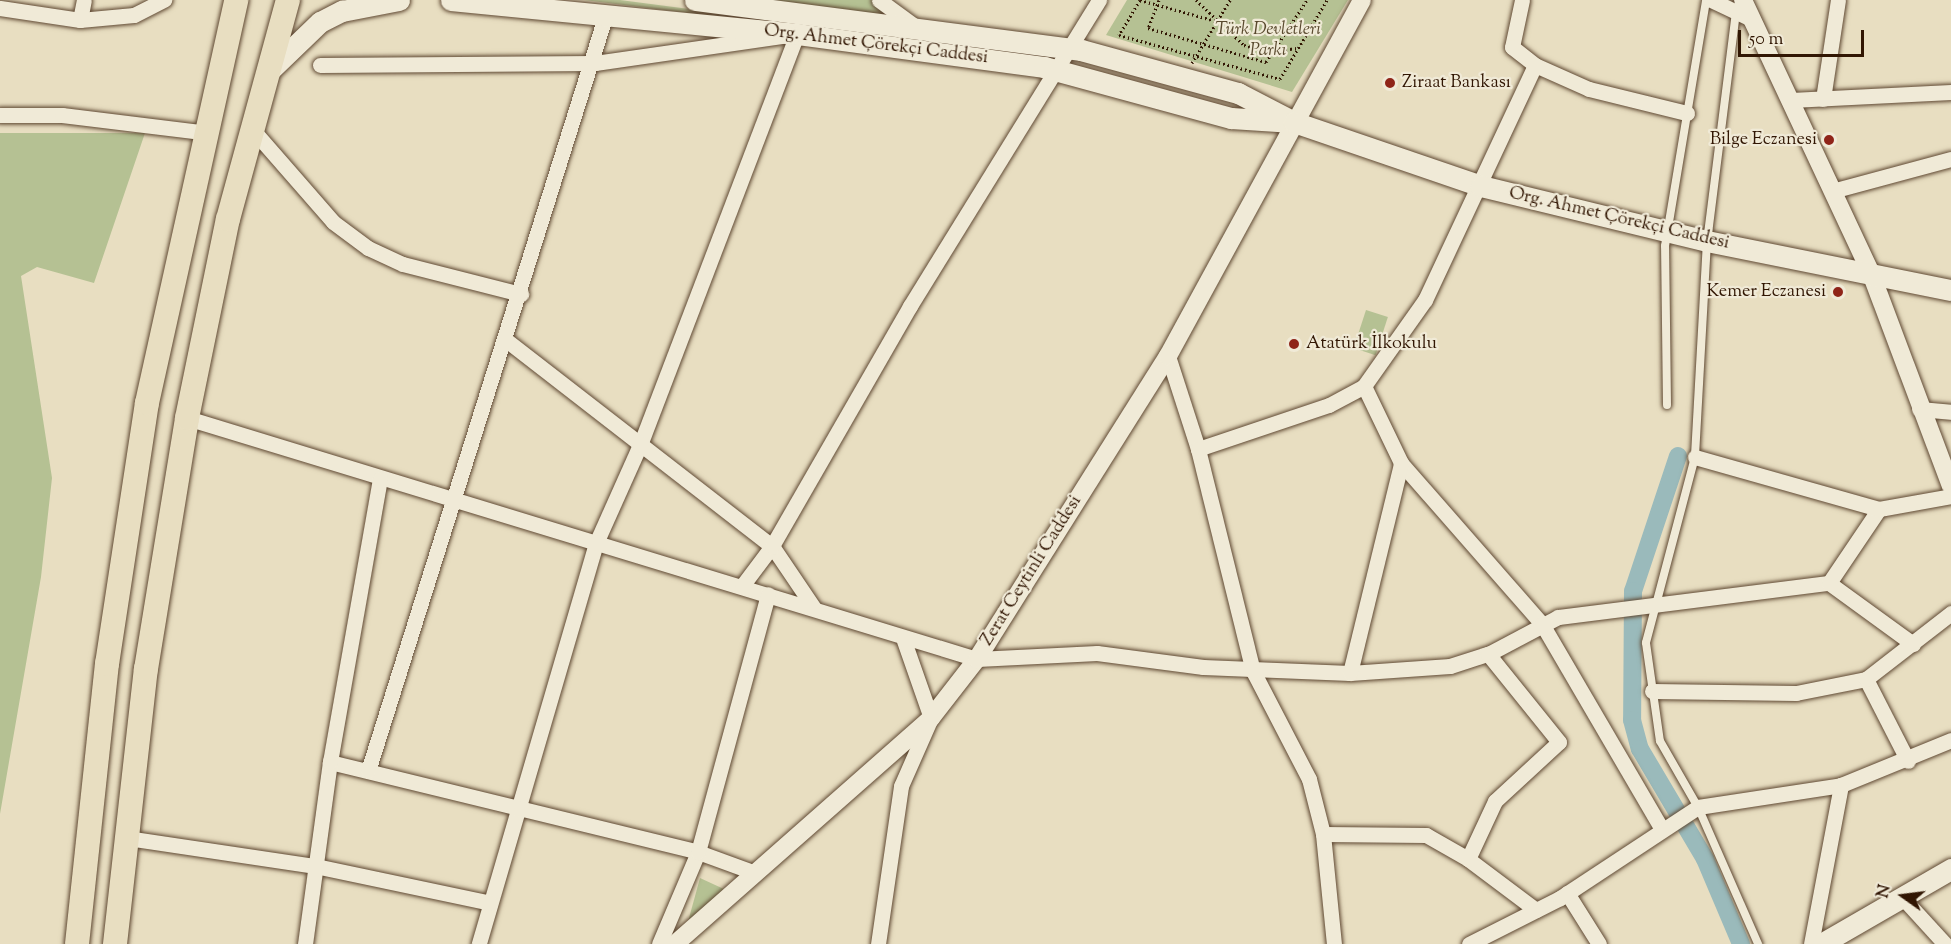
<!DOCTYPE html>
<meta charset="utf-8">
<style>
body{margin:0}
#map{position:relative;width:1951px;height:944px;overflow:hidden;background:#e8dec1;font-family:"Sorts Mill Goudy",serif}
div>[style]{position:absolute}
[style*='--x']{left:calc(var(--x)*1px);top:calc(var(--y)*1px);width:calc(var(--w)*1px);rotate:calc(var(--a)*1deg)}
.green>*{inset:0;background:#b5c193;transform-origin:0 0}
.canal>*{height:18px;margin:-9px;padding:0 9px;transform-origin:9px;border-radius:9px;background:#9ababb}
.path>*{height:3px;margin-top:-1.5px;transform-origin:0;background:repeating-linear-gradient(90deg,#311603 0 1.5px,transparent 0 4.5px)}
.roads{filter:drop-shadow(0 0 2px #5f4832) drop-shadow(0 0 2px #5f4832)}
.service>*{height:8px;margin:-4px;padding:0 4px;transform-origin:4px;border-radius:4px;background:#f0ead7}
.minor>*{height:15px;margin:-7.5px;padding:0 7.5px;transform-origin:7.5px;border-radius:7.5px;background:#f0ead7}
.tertiary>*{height:18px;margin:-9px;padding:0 9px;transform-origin:9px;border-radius:9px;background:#f0ead7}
.secondary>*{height:21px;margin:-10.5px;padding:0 10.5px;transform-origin:10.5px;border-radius:10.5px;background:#f0ead7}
.trunk>*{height:24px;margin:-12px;padding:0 12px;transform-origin:12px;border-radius:12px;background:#e8dec1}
.dots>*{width:16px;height:16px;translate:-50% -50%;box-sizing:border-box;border:3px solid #f0ead7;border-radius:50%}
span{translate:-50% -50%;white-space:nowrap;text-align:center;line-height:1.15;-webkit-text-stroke:4.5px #f0ead7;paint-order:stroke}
.park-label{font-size:18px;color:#59492e;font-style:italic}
.street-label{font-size:18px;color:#311603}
.poi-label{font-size:18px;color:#311603}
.left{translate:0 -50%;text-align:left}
.right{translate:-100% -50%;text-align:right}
.north{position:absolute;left:1873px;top:866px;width:60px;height:60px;-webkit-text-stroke:4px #f0ead7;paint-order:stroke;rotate:284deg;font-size:16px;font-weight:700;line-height:24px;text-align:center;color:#311603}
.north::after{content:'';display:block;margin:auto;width:21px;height:27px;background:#311603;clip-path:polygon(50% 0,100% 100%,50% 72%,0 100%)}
.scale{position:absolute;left:1738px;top:30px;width:126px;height:27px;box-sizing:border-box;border:3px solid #311603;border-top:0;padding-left:8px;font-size:18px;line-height:21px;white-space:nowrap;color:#311603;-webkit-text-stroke:4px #f0ead7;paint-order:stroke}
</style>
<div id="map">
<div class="green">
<i style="clip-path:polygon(584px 0,620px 0,913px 38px,913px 41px)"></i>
<i style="clip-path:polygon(701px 0,879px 0,916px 27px)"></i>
<i style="clip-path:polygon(1127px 0,1348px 0,1292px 92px,1106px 35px)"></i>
<i style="clip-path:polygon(0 133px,145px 133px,94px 283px,37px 267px,21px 276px,52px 478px,41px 577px,0 814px)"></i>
<i style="left:1366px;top:310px;width:23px;height:40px;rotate:18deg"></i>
<i style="clip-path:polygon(700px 878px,726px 890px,686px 929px)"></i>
</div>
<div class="canal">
<i style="--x:1678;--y:456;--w:142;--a:108.4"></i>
<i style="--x:1633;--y:591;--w:129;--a:90.4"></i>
<i style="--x:1632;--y:720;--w:30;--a:75"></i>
<i style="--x:1640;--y:749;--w:128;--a:59.4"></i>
<i style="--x:1705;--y:859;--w:92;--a:67"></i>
</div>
<div class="path">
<i style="--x:1140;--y:0;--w:41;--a:121"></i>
<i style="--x:1119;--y:35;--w:167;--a:15.3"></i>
<i style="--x:1280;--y:79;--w:92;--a:-59.3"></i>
<i style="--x:1140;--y:0;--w:79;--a:15.4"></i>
<i style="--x:1159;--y:0;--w:30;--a:111"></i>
<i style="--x:1148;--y:28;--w:123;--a:16.1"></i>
<i style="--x:1266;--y:62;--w:74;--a:-56.5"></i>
<i style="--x:1196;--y:0;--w:66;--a:43.2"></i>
<i style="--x:1244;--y:45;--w:25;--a:16"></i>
<i style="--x:1268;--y:52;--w:29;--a:-8"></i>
<i style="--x:1192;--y:63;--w:74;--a:-58.9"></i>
</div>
<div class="roads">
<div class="service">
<i style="--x:1736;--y:12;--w:231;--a:97.2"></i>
<i style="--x:1707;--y:241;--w:216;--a:93.2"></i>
<i style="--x:1695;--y:457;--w:192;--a:104.8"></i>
<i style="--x:1646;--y:643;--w:99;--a:81.9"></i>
<i style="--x:1660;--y:741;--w:76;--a:60.1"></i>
<i style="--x:1698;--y:807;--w:150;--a:66.3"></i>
<i style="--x:1667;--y:405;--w:159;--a:-90.7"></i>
<i style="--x:1665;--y:246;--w:249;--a:-80.5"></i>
</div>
<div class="minor">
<i style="--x:879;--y:0;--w:46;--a:36.1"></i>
<i style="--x:1522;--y:0;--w:48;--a:102"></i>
<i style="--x:1512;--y:47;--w:29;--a:38"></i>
<i style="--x:1711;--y:0;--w:44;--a:25.4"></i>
<i style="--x:0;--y:8;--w:81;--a:8.5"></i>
<i style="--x:80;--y:20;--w:54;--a:-5.3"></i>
<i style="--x:134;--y:15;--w:34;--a:-27"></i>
<i style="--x:80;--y:20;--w:20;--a:-79"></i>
<i style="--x:320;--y:65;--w:275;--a:-0.4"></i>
<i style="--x:595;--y:63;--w:204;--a:-8.2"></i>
<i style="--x:797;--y:34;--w:442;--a:110.9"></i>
<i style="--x:639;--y:447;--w:105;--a:114.1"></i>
<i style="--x:596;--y:543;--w:418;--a:106.3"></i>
<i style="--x:1823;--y:99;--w:100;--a:-81.4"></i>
<i style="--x:1791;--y:100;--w:160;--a:-2.9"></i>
<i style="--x:0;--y:115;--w:62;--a:0"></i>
<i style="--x:62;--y:115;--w:147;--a:7"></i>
<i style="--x:252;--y:129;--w:123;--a:48.9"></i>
<i style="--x:333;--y:222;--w:44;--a:36.6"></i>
<i style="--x:368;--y:248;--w:38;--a:25"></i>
<i style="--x:403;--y:264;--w:122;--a:14.3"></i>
<i style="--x:1832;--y:191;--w:123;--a:-15.1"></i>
<i style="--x:506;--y:340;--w:336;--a:37.8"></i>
<i style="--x:772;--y:546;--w:75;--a:55.9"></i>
<i style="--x:1168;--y:356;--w:98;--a:72.1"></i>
<i style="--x:1198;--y:449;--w:229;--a:76.1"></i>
<i style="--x:1253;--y:671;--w:122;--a:62.6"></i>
<i style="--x:1309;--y:779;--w:57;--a:75.7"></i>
<i style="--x:1323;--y:834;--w:111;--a:84.3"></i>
<i style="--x:1364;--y:386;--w:85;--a:64.3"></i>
<i style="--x:1401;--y:463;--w:214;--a:48.8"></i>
<i style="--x:1542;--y:624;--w:238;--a:59.7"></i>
<i style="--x:1919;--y:409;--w:32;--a:5"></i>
<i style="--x:187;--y:418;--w:826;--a:16.97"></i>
<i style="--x:977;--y:659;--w:120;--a:-2.9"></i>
<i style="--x:1097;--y:653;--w:107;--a:7.5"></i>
<i style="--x:1203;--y:667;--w:147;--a:2.3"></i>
<i style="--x:1350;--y:673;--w:100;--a:-4"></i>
<i style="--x:1450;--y:666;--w:40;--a:-18"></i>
<i style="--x:1488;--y:654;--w:79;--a:-27.9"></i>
<i style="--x:1558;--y:617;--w:273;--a:-7.2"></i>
<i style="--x:1829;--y:583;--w:89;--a:-56"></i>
<i style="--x:1879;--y:509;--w:73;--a:-10.2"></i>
<i style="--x:1198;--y:449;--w:138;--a:-18.6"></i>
<i style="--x:1329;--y:405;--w:40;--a:-28"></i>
<i style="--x:1364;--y:386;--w:105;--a:-54.7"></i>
<i style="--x:1425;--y:300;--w:259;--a:-64.9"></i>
<i style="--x:1535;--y:65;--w:59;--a:24"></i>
<i style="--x:1589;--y:89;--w:101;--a:13.8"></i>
<i style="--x:1695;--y:457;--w:191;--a:15.8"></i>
<i style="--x:1829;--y:583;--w:104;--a:36"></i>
<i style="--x:742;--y:586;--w:50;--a:-53.1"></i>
<i style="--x:772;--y:546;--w:277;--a:-60.1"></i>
<i style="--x:910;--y:306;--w:360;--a:-58.3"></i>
<i style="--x:1350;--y:673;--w:216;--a:-76.3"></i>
<i style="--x:1866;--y:679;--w:92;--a:62.9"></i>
<i style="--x:1652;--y:691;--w:144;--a:0.8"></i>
<i style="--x:1796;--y:693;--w:71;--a:-11.3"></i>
<i style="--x:1866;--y:679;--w:108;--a:-37.8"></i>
<i style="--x:330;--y:762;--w:379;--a:13.7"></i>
<i style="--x:698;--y:852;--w:59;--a:20"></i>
<i style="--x:368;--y:771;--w:794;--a:-72.55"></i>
<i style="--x:1323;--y:834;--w:103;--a:0.6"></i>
<i style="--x:1426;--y:835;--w:48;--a:29.7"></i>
<i style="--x:1468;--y:859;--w:85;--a:36.9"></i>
<i style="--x:127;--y:838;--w:190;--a:8.5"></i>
<i style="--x:315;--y:866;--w:179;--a:11.9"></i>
<i style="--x:1468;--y:859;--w:64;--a:-65"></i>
<i style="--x:1495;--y:801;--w:87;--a:-42.7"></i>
<i style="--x:1559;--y:742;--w:113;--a:-128.9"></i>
<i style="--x:1567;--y:893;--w:60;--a:57.9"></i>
<i style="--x:1903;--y:898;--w:62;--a:47.6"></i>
<i style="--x:305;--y:944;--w:184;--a:-82.2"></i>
<i style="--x:330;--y:762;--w:287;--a:-80"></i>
<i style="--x:659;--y:944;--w:100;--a:-67"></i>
<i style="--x:698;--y:852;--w:267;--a:-74.8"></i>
<i style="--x:878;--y:944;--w:160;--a:-81.7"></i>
<i style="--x:901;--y:786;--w:74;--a:-66.2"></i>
<i style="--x:931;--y:718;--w:82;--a:-109.3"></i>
<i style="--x:1469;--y:944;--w:102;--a:-26.8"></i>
<i style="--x:1560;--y:898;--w:165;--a:-33.4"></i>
<i style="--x:1698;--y:807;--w:145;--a:-8.7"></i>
<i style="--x:1841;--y:785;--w:119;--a:-22.2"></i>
<i style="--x:1811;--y:944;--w:162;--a:-79.3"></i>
</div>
<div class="tertiary">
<i style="--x:1743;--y:0;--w:305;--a:64.9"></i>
<i style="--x:1872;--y:276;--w:224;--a:69.4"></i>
<i style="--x:675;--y:944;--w:341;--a:-41.4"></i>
<i style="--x:931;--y:718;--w:75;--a:-52.1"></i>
<i style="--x:977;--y:659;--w:358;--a:-57.8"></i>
<i style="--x:1168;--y:356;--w:405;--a:-61.4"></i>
</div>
<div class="secondary">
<i style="--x:451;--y:0;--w:348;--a:5.6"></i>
<i style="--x:797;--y:34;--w:249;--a:7.6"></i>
<i style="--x:1044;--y:67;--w:194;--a:15.3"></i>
<i style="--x:1231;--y:118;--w:62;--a:3.7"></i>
<i style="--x:695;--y:0;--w:389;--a:7.4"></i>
<i style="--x:1081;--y:50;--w:163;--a:15.3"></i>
<i style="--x:1238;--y:93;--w:63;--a:27.4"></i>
<i style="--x:1294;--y:122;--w:198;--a:18.9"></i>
<i style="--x:1481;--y:186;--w:233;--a:13.7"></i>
<i style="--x:1707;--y:241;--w:249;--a:11.4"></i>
<i style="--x:269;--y:71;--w:71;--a:-43.9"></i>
<i style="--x:320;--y:22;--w:25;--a:-27"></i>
<i style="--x:342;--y:11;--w:58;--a:-10.9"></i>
<i style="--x:1821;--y:944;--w:150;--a:-30"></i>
</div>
<div class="trunk">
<i style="--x:77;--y:944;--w:282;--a:-83.9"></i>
<i style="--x:107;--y:664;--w:264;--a:-81.3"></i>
<i style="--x:147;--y:403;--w:413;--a:-77.5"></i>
<i style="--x:115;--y:944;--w:277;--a:-83.6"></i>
<i style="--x:146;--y:669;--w:254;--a:-80.7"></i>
<i style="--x:187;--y:418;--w:203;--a:-78.4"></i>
<i style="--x:228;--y:219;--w:227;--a:-74.7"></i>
</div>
</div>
<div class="dots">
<i style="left:1390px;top:83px;background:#8f2418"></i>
<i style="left:1829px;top:140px;background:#8f2418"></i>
<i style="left:1838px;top:292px;background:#8f2418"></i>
<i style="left:1294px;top:344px;background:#8f2418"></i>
</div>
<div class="park-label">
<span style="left:1268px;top:41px">Türk Devletleri<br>Parkı</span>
</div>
<div class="street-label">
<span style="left:876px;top:45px;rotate:7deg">Org. Ahmet Çörekçi Caddesi</span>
<span style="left:1619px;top:219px;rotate:13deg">Org. Ahmet Çörekçi Caddesi</span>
<span style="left:1032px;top:571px;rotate:-58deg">Zerat Ceytinli Caddesi</span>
</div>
<div class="poi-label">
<span class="left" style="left:1402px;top:83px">Ziraat Bankası</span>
<span class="right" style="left:1817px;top:140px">Bilge Eczanesi</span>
<span class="right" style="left:1826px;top:292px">Kemer Eczanesi</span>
<span class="left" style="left:1306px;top:344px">Atatürk İlkokulu</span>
</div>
<div class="north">N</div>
<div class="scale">50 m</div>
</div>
